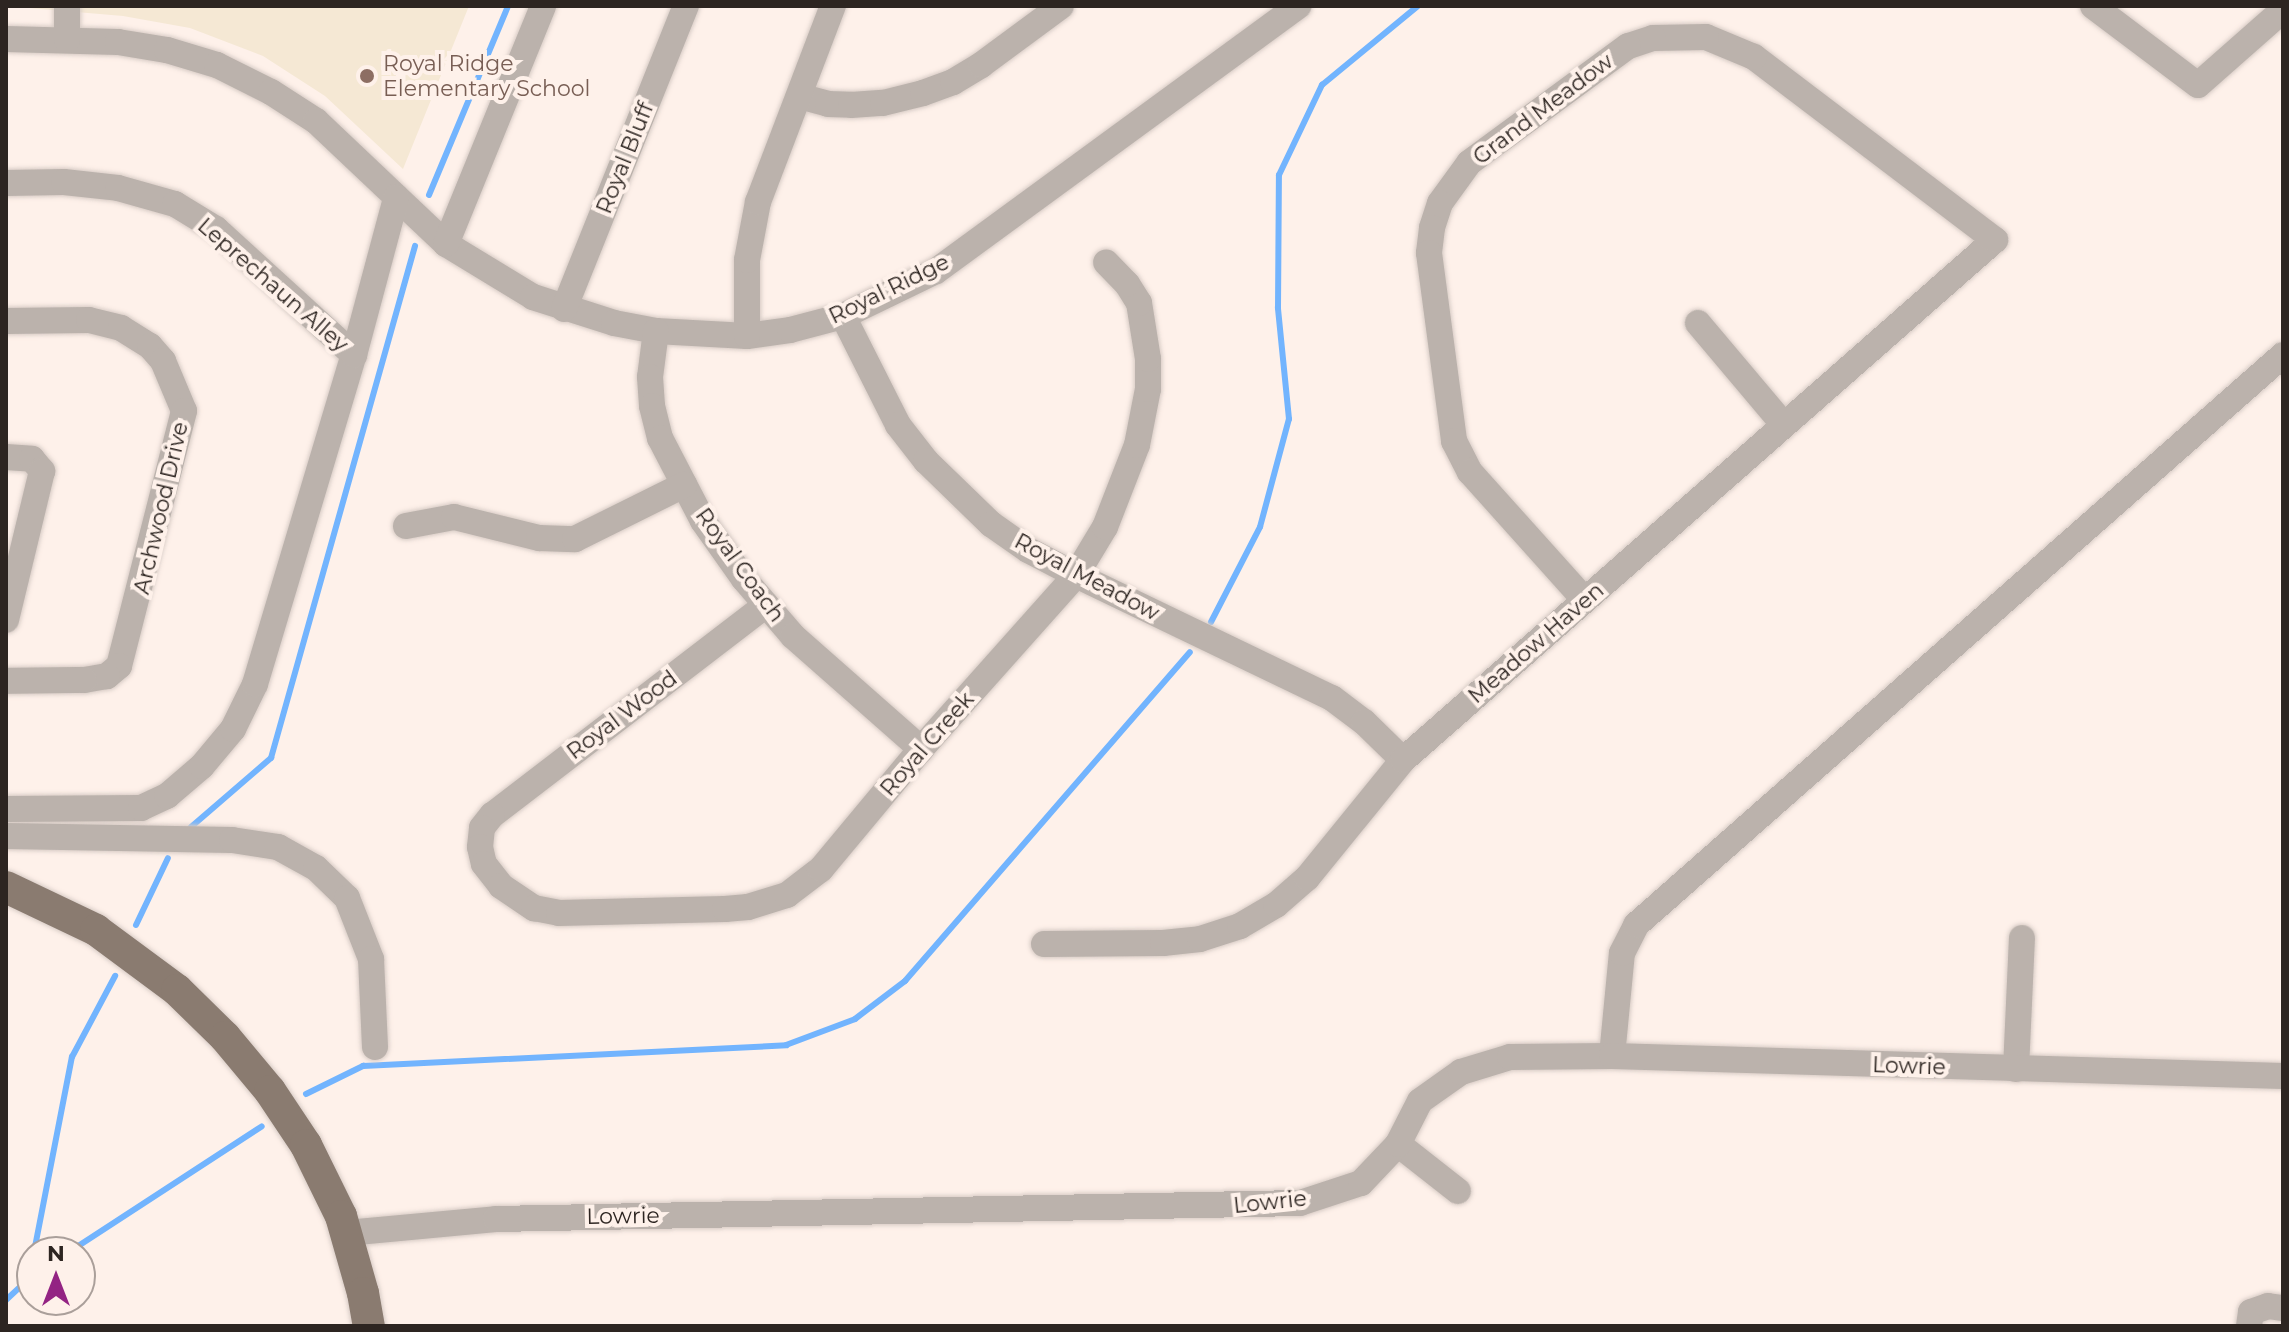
<!DOCTYPE html>
<style>
body{margin:0}
#map{position:relative;width:2289px;height:1332px;overflow:hidden;background:#fef1ea;font-family:Montserrat,sans-serif}
div>[style]{position:absolute}
[style*='--x']{left:calc(var(--x)*1px);top:calc(var(--y)*1px);width:calc(var(--w)*1px);rotate:calc(var(--a)*1deg)}
.education>*{inset:0;background:#f5e8d4}
.stream>*{height:6px;margin:-3px;padding:0 3px;transform-origin:3px;border-radius:3px;background:#72b4fe}
.roads{filter:drop-shadow(0 0 2px #d8ccc6) drop-shadow(0 0 2px #d8ccc6)}
.minor>*{height:26px;margin:-13px;padding:0 13px;transform-origin:13px;border-radius:13px;background:#bbb2ac}
.major>*{height:32px;margin:-16px;padding:0 16px;transform-origin:16px;border-radius:16px;background:#8a7b70}
.dots>*{width:22px;height:22px;translate:-50% -50%;box-sizing:border-box;border:4px solid #fef1ea;border-radius:50%}
span{translate:-50% -50%;white-space:nowrap;text-align:center;line-height:1.15;-webkit-text-stroke:8px #fef1ea;paint-order:stroke}
.education-label{font-size:22px;color:#785e54}
.left{translate:0 -50%;text-align:left}
.street-label{font-size:22px;color:#2d2521}
.frame{position:absolute;inset:0;border:8px solid #2d2521;pointer-events:none}
.north{position:absolute;left:16px;top:1236px;width:80px;height:80px;box-sizing:border-box;background:#fef1ea;border:2px solid #aa9f9a;border-radius:50%;rotate:0deg;font-size:22px;font-weight:700;line-height:32px;text-align:center;color:#2d2521}
.north::after{content:'';display:block;margin:auto;width:28px;height:36px;background:#932383;clip-path:polygon(50% 0,100% 100%,50% 72%,0 100%)}
</style>
<div id="map">
<div class="education">
<i style="clip-path:polygon(6px 6px,469px 6px,403px 169px,325px 96px,263px 56px,190px 28px,123px 16px)"></i>
</div>
<div class="stream">
<i style="--x:429;--y:195;--w:205;--a:-67.3"></i>
<i style="--x:1211;--y:622;--w:107;--a:-62.7"></i>
<i style="--x:1260;--y:527;--w:112;--a:-75"></i>
<i style="--x:1289;--y:419;--w:112;--a:-95.7"></i>
<i style="--x:1278;--y:308;--w:133;--a:-89.6"></i>
<i style="--x:1279;--y:175;--w:100;--a:-64.5"></i>
<i style="--x:1322;--y:85;--w:124;--a:-39.5"></i>
<i style="--x:191;--y:827;--w:106;--a:-40.8"></i>
<i style="--x:271;--y:758;--w:532;--a:-74.29"></i>
<i style="--x:136;--y:925;--w:74;--a:-64.5"></i>
<i style="--x:306;--y:1094;--w:64;--a:-26.2"></i>
<i style="--x:363;--y:1066;--w:424;--a:-2.8"></i>
<i style="--x:786;--y:1045;--w:74;--a:-20.6"></i>
<i style="--x:855;--y:1019;--w:63;--a:-37.2"></i>
<i style="--x:905;--y:981;--w:435;--a:-49.1"></i>
<i style="--x:34;--y:1252;--w:199;--a:-79"></i>
<i style="--x:72;--y:1057;--w:92;--a:-62"></i>
<i style="--x:69;--y:1252;--w:230;--a:-33.1"></i>
<i style="--x:29;--y:1278;--w:18;--a:-81"></i>
<i style="--x:6;--y:1300;--w:35;--a:-43"></i>
</div>
<div class="roads">
<div class="minor">
<i style="--x:2093;--y:6;--w:131;--a:37"></i>
<i style="--x:2198;--y:85;--w:113;--a:-41.4"></i>
<i style="--x:6;--y:39;--w:112;--a:1.5"></i>
<i style="--x:118;--y:42;--w:50;--a:9.3"></i>
<i style="--x:167;--y:50;--w:52;--a:16.7"></i>
<i style="--x:217;--y:65;--w:60;--a:26.6"></i>
<i style="--x:271;--y:92;--w:54;--a:32.8"></i>
<i style="--x:316;--y:121;--w:179;--a:43.4"></i>
<i style="--x:446;--y:244;--w:102;--a:31.3"></i>
<i style="--x:533;--y:297;--w:85;--a:17.8"></i>
<i style="--x:614;--y:323;--w:43;--a:10.8"></i>
<i style="--x:656;--y:331;--w:91;--a:3.1"></i>
<i style="--x:747;--y:336;--w:43;--a:-7.9"></i>
<i style="--x:790;--y:330;--w:55;--a:-14.8"></i>
<i style="--x:843;--y:316;--w:103;--a:-25.8"></i>
<i style="--x:936;--y:271;--w:449;--a:-36.2"></i>
<i style="--x:67;--y:40;--w:34;--a:-90"></i>
<i style="--x:799;--y:96;--w:30;--a:15"></i>
<i style="--x:828;--y:104;--w:23;--a:2"></i>
<i style="--x:851;--y:105;--w:32;--a:-4"></i>
<i style="--x:883;--y:103;--w:41;--a:-14"></i>
<i style="--x:923;--y:93;--w:32;--a:-20"></i>
<i style="--x:953;--y:82;--w:33;--a:-31"></i>
<i style="--x:981;--y:65;--w:99;--a:-36.4"></i>
<i style="--x:6;--y:183;--w:58;--a:-1"></i>
<i style="--x:64;--y:182;--w:54;--a:6.3"></i>
<i style="--x:118;--y:188;--w:59;--a:15.7"></i>
<i style="--x:175;--y:204;--w:48;--a:31.4"></i>
<i style="--x:216;--y:229;--w:187;--a:42.4"></i>
<i style="--x:446;--y:244;--w:257;--a:-67.8"></i>
<i style="--x:564;--y:309;--w:327;--a:-68.1"></i>
<i style="--x:843;--y:316;--w:122;--a:63.2"></i>
<i style="--x:898;--y:425;--w:46;--a:52.1"></i>
<i style="--x:926;--y:461;--w:91;--a:44.1"></i>
<i style="--x:991;--y:524;--w:45;--a:35.1"></i>
<i style="--x:1028;--y:550;--w:54;--a:27.5"></i>
<i style="--x:1076;--y:575;--w:284;--a:25.7"></i>
<i style="--x:1332;--y:698;--w:40;--a:37"></i>
<i style="--x:1364;--y:722;--w:54;--a:44.3"></i>
<i style="--x:6;--y:321;--w:83;--a:-0.7"></i>
<i style="--x:89;--y:320;--w:33;--a:14"></i>
<i style="--x:121;--y:328;--w:34;--a:32"></i>
<i style="--x:150;--y:346;--w:20;--a:49"></i>
<i style="--x:163;--y:361;--w:54;--a:67.2"></i>
<i style="--x:184;--y:411;--w:263;--a:104.3"></i>
<i style="--x:119;--y:666;--w:16;--a:140"></i>
<i style="--x:107;--y:676;--w:23;--a:170"></i>
<i style="--x:84;--y:680;--w:78;--a:179.3"></i>
<i style="--x:1698;--y:323;--w:133;--a:49.9"></i>
<i style="--x:656;--y:331;--w:46;--a:97.4"></i>
<i style="--x:650;--y:377;--w:29;--a:86"></i>
<i style="--x:652;--y:406;--w:33;--a:76"></i>
<i style="--x:660;--y:438;--w:93;--a:62.6"></i>
<i style="--x:703;--y:521;--w:71;--a:54.7"></i>
<i style="--x:744;--y:579;--w:75;--a:49.3"></i>
<i style="--x:793;--y:636;--w:171;--a:41.4"></i>
<i style="--x:747;--y:336;--w:76;--a:-90"></i>
<i style="--x:747;--y:260;--w:59;--a:-79.3"></i>
<i style="--x:758;--y:202;--w:210;--a:-69.1"></i>
<i style="--x:6;--y:457;--w:26;--a:4"></i>
<i style="--x:32;--y:459;--w:16;--a:50"></i>
<i style="--x:42;--y:471;--w:153;--a:103.6"></i>
<i style="--x:406;--y:526;--w:49;--a:-10.6"></i>
<i style="--x:454;--y:517;--w:88;--a:13.9"></i>
<i style="--x:539;--y:538;--w:36;--a:2"></i>
<i style="--x:575;--y:539;--w:122;--a:-26.4"></i>
<i style="--x:766;--y:605;--w:345;--a:142.5"></i>
<i style="--x:492;--y:815;--w:16;--a:128"></i>
<i style="--x:482;--y:828;--w:19;--a:96"></i>
<i style="--x:480;--y:847;--w:17;--a:77"></i>
<i style="--x:484;--y:864;--w:28;--a:52"></i>
<i style="--x:501;--y:886;--w:40;--a:34"></i>
<i style="--x:534;--y:908;--w:25;--a:11"></i>
<i style="--x:559;--y:913;--w:166;--a:-1.4"></i>
<i style="--x:725;--y:909;--w:23;--a:-5"></i>
<i style="--x:748;--y:907;--w:41;--a:-17.1"></i>
<i style="--x:787;--y:895;--w:43;--a:-37.4"></i>
<i style="--x:821;--y:869;--w:156;--a:-50.2"></i>
<i style="--x:921;--y:749;--w:233;--a:-48.3"></i>
<i style="--x:1076;--y:575;--w:56;--a:-58.9"></i>
<i style="--x:1105;--y:527;--w:88;--a:-68.7"></i>
<i style="--x:1137;--y:445;--w:57;--a:-78.9"></i>
<i style="--x:1148;--y:389;--w:30;--a:-90"></i>
<i style="--x:1148;--y:359;--w:57;--a:-99.1"></i>
<i style="--x:1139;--y:303;--w:22;--a:-122"></i>
<i style="--x:1127;--y:284;--w:30;--a:-134"></i>
<i style="--x:6;--y:809;--w:135;--a:-0.4"></i>
<i style="--x:141;--y:808;--w:29;--a:-25"></i>
<i style="--x:167;--y:796;--w:46;--a:-40.6"></i>
<i style="--x:202;--y:766;--w:48;--a:-50"></i>
<i style="--x:233;--y:729;--w:50;--a:-63.9"></i>
<i style="--x:255;--y:684;--w:344;--a:-73.3"></i>
<i style="--x:354;--y:355;--w:163;--a:-75"></i>
<i style="--x:6;--y:836;--w:226;--a:1"></i>
<i style="--x:232;--y:840;--w:47;--a:8.7"></i>
<i style="--x:278;--y:847;--w:43;--a:28.9"></i>
<i style="--x:316;--y:868;--w:43;--a:44.1"></i>
<i style="--x:347;--y:898;--w:66;--a:68.5"></i>
<i style="--x:371;--y:959;--w:88;--a:87.4"></i>
<i style="--x:1044;--y:944;--w:119;--a:-0.5"></i>
<i style="--x:1163;--y:943;--w:37;--a:-6"></i>
<i style="--x:1200;--y:939;--w:42;--a:-18"></i>
<i style="--x:1240;--y:926;--w:42;--a:-30.3"></i>
<i style="--x:1276;--y:905;--w:41;--a:-41.1"></i>
<i style="--x:1307;--y:878;--w:152;--a:-50.9"></i>
<i style="--x:1403;--y:760;--w:788;--a:-41.3"></i>
<i style="--x:1995;--y:240;--w:303;--a:-142.8"></i>
<i style="--x:1754;--y:57;--w:52;--a:-157.4"></i>
<i style="--x:1706;--y:37;--w:53;--a:178.9"></i>
<i style="--x:1653;--y:38;--w:26;--a:162"></i>
<i style="--x:1628;--y:46;--w:197;--a:143.7"></i>
<i style="--x:1469;--y:163;--w:49;--a:125.9"></i>
<i style="--x:1440;--y:203;--w:26;--a:108"></i>
<i style="--x:1432;--y:228;--w:25;--a:97"></i>
<i style="--x:1429;--y:253;--w:190;--a:82.4"></i>
<i style="--x:1454;--y:441;--w:35;--a:63"></i>
<i style="--x:1470;--y:472;--w:172;--a:48.1"></i>
<i style="--x:1612;--y:1056;--w:103;--a:-84.5"></i>
<i style="--x:1622;--y:953;--w:31;--a:-63"></i>
<i style="--x:1636;--y:925;--w:862;--a:-41.38"></i>
<i style="--x:2016;--y:1069;--w:131;--a:-87.4"></i>
<i style="--x:1398;--y:1144;--w:76;--a:38.1"></i>
<i style="--x:346;--y:1233;--w:151;--a:-5.3"></i>
<i style="--x:496;--y:1219;--w:804;--a:-1.14"></i>
<i style="--x:1300;--y:1203;--w:64;--a:-18.2"></i>
<i style="--x:1361;--y:1183;--w:54;--a:-46.5"></i>
<i style="--x:1398;--y:1144;--w:48;--a:-62.9"></i>
<i style="--x:1420;--y:1101;--w:50;--a:-35.3"></i>
<i style="--x:1461;--y:1072;--w:51;--a:-17"></i>
<i style="--x:1510;--y:1057;--w:102;--a:-0.6"></i>
<i style="--x:1612;--y:1056;--w:671;--a:1.71"></i>
<i style="--x:2249;--y:1326;--w:14;--a:-82"></i>
<i style="--x:2251;--y:1312;--w:18;--a:-19"></i>
<i style="--x:2268;--y:1306;--w:15;--a:8"></i>
</div>
<div class="major">
<i style="--x:6;--y:887;--w:100;--a:25.5"></i>
<i style="--x:96;--y:930;--w:101;--a:36.5"></i>
<i style="--x:177;--y:990;--w:67;--a:44.4"></i>
<i style="--x:225;--y:1037;--w:70;--a:50.2"></i>
<i style="--x:270;--y:1091;--w:65;--a:56.3"></i>
<i style="--x:306;--y:1145;--w:79;--a:63.8"></i>
<i style="--x:341;--y:1216;--w:80;--a:74.1"></i>
<i style="--x:363;--y:1293;--w:34;--a:80"></i>
</div>
</div>
<div class="dots">
<i style="left:367px;top:76px;background:#8d6e63"></i>
</div>
<div class="education-label">
<span class="left" style="left:383px;top:76px">Royal Ridge<br>Elementary School</span>
</div>
<div class="street-label">
<span style="left:1543px;top:109px;rotate:-37deg">Grand Meadow</span>
<span style="left:625px;top:158px;rotate:-68deg">Royal Bluff</span>
<span style="left:273px;top:285px;rotate:41deg">Leprechaun Alley</span>
<span style="left:889px;top:289px;rotate:-26deg">Royal Ridge</span>
<span style="left:161px;top:508px;rotate:-77deg">Archwood Drive</span>
<span style="left:740px;top:565px;rotate:54deg">Royal Coach</span>
<span style="left:1087px;top:577px;rotate:28deg">Royal Meadow</span>
<span style="left:1536px;top:643px;rotate:-41deg">Meadow Haven</span>
<span style="left:622px;top:715px;rotate:-37deg">Royal Wood</span>
<span style="left:927px;top:744px;rotate:-49deg">Royal Creek</span>
<span style="left:1909px;top:1066px;rotate:2deg">Lowrie</span>
<span style="left:1270px;top:1202px;rotate:-6deg">Lowrie</span>
<span style="left:623px;top:1216px;rotate:-1deg">Lowrie</span>
</div>
<div class="frame"></div>
<div class="north">N</div>
</div>
